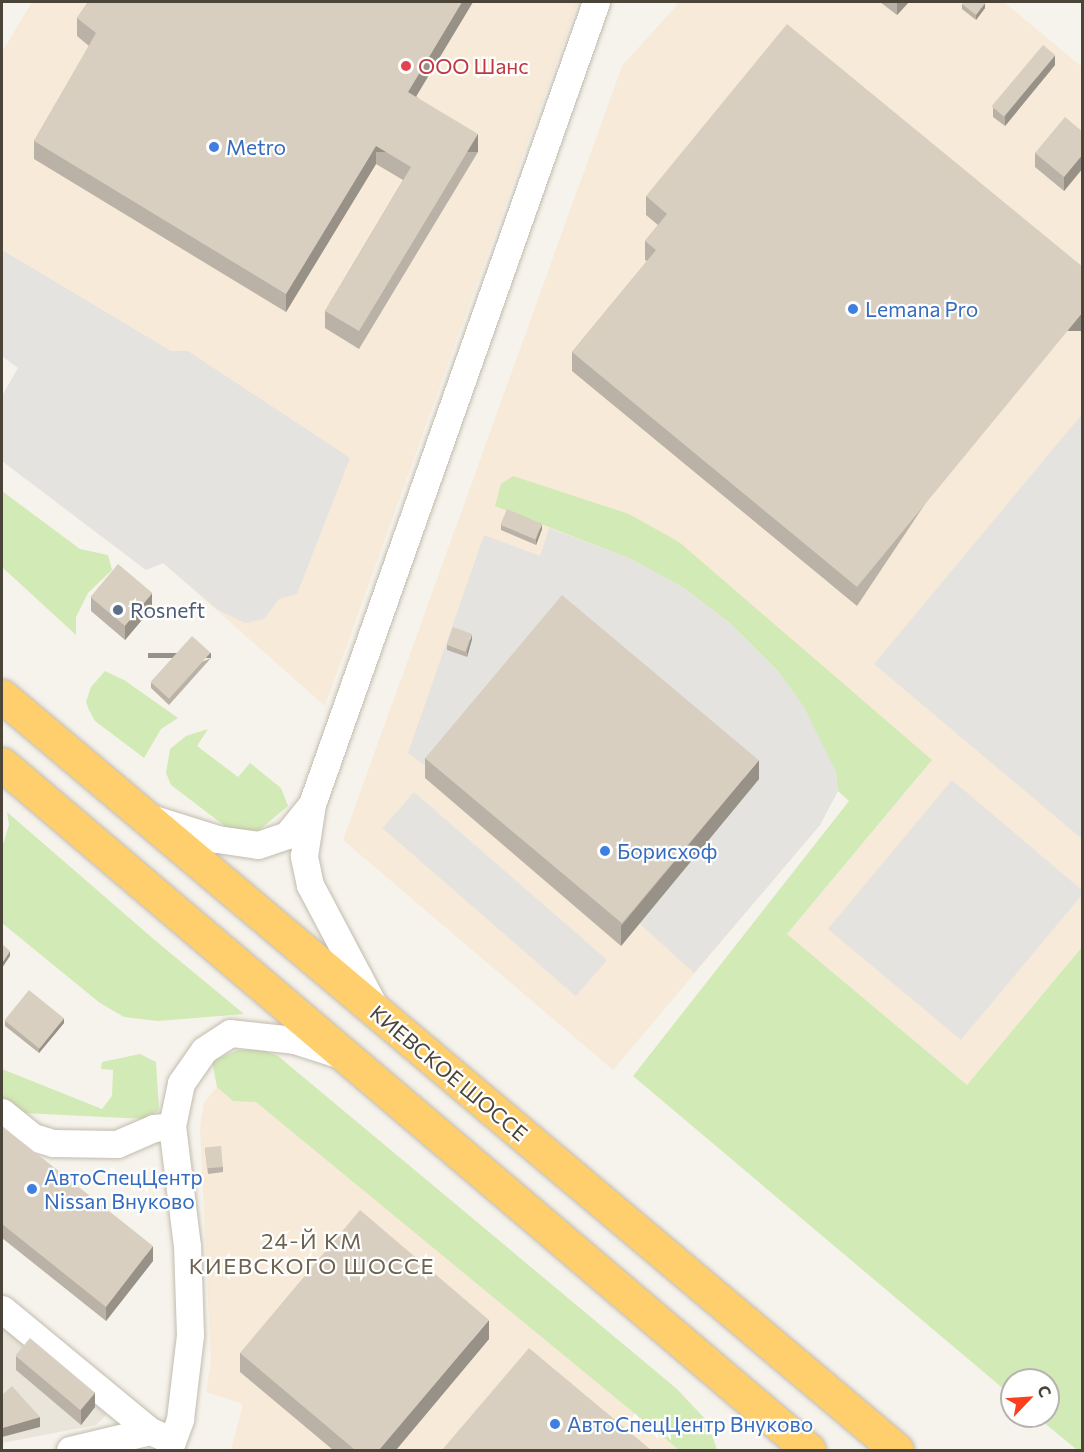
<!DOCTYPE html>
<meta charset="utf-8">
<style>
body{margin:0}
#map{position:relative;width:1084px;height:1452px;overflow:hidden;background:#f6f3ec;font-family:Commissioner,sans-serif}
div>[style]{position:absolute}
[style*='--x']{left:calc(var(--x)*1px);top:calc(var(--y)*1px);width:calc(var(--w)*1px);rotate:calc(var(--a)*1deg)}
.residential>*{inset:0;background:#eae5da}
.commercial>*{inset:0;background:#f7ead8}
.green>*{inset:0;background:#d2eab5}
.parking>*{inset:0;background:#e5e3e0;transform-origin:0 0}
.roads{filter:drop-shadow(0 0 2px #c2bbae) drop-shadow(0 0 2px #c2bbae)}
.minor>*{height:27px;margin:-13.5px;padding:0 13.5px;transform-origin:13.5px;border-radius:13.5px;background:#fff}
.highway>*{height:33px;margin:-16.5px;padding:0 16.5px;transform-origin:16.5px;border-radius:16.5px;background:#ffcf6e}
.wall>*{inset:0;background:#bab2a6}
.shaded-wall>*{inset:0;background:#979187;transform-origin:0 0}
.building>*{inset:0;background:#d8cfc1;transform-origin:0 0}
.dots>*{width:16px;height:16px;translate:-50% -50%;box-sizing:border-box;border:3px solid #fff;border-radius:50%}
span{translate:-50% -50%;white-space:nowrap;text-align:center;line-height:1.15;-webkit-text-stroke:4.5px #fff;paint-order:stroke}
.health-label{font-size:21px;color:#be3a42}
.left{translate:0 -50%;text-align:left}
.shop-label{font-size:21px;color:#366cbe}
.service-label{font-size:21px;color:#4e5e75}
.street-label{font-size:21px;color:#4b4439}
.neighbourhood-label{font-size:22px;color:#6e6250;letter-spacing:1.5px}
.frame{position:absolute;inset:0;border:3px solid #4b4439;pointer-events:none}
.north{position:absolute;left:1000px;top:1368px;width:60px;height:60px;box-sizing:border-box;background:#fff;border:2px solid #b7b4b0;border-radius:50%;rotate:65deg;font-size:16px;font-weight:700;line-height:24px;text-align:center;color:#4b4439}
.north::after{content:'';display:block;margin:auto;width:21px;height:27px;background:#fc3f1d;clip-path:polygon(50% 0,100% 100%,50% 72%,0 100%)}
</style>
<div id="map">
<div class="residential">
<i style="clip-path:polygon(2px 1327px,107px 1414px,96px 1425px,2px 1443px)"></i>
</div>
<div class="commercial">
<i style="clip-path:polygon(32px 2px,578px 2px,325px 706px,163px 563px,146px 570px,2px 461px,2px 396px,18px 368px,2px 356px,2px 52px)"></i>
<i style="clip-path:polygon(675px 2px,1004px 2px,1082px 67px,1082px 947px,967px 1085px,787px 934px,920px 775px,837px 791px,820px 825px,613px 1070px,343px 840px,622px 66px,677px 5px)"></i>
<i style="clip-path:polygon(227px 1074px,681px 1447px,681px 1450px,231px 1450px,243px 1404px,206px 1392px,211px 1360px,200px 1129px,204px 1103px)"></i>
</div>
<div class="green">
<i style="clip-path:polygon(513px 476px,629px 514px,679px 542px,932px 760px,787px 934px,967px 1085px,1082px 947px,1082px 1450px,1076px 1449px,1036px 1416px,1048px 1416px,1048px 1380px,1012px 1380px,1012px 1396px,633px 1076px,849px 801px,838px 791px,836px 772px,779px 672px,732px 625px,684px 588px,631px 559px,495px 506px,501px 484px)"></i>
<i style="clip-path:polygon(2px 491px,80px 549px,108px 555px,112px 570px,88px 593px,76px 617px,76px 635px,2px 567px)"></i>
<i style="clip-path:polygon(105px 671px,124px 680px,178px 718px,161px 729px,144px 758px,95px 721px,89px 710px,86px 702px,91px 687px)"></i>
<i style="clip-path:polygon(208px 729px,197px 746px,238px 777px,250px 763px,281px 788px,288px 806px,259px 830px,234px 833px,171px 785px,166px 773px,170px 749px,186px 736px)"></i>
<i style="clip-path:polygon(7px 812px,157px 942px,244px 1014px,158px 1021px,124px 1017px,100px 1003px,2px 923px,2px 847px,9px 825px)"></i>
<i style="clip-path:polygon(261px 1049px,278px 1056px,677px 1389px,708px 1422px,717px 1450px,679px 1450px,256px 1102px,233px 1101px,217px 1087px,212px 1061px,238px 1050px)"></i>
<i style="clip-path:polygon(140px 1054px,156px 1062px,159px 1110px,147px 1119px,22px 1113px,2px 1097px,2px 1069px,102px 1109px,112px 1096px,113px 1070px,101px 1069px,102px 1062px)"></i>
</div>
<div class="parking">
<i style="clip-path:polygon(2px 250px,171px 351px,188px 351px,350px 458px,297px 594px,279px 599px,264px 619px,245px 623px,218px 610px,163px 563px,146px 570px,2px 461px,2px 396px,18px 368px,2px 356px)"></i>
<i style="clip-path:polygon(1082px 414px,1082px 839px,874px 664px)"></i>
<i style="clip-path:polygon(549px 528px,631px 559px,684px 588px,732px 625px,779px 672px,804px 707px,836px 772px,838px 791px,820px 825px,694px 973px,639px 923px,408px 753px,484px 535px,540px 556px)"></i>
<i style="clip-path:polygon(952px 780px,1082px 890px,1082px 895px,961px 1040px,828px 929px)"></i>
<i style="left:414px;top:792px;width:256px;height:48px;rotate:41deg"></i>
</div>
<div class="roads">
<div class="minor">
<i style="--x:154;--y:819;--w:66;--a:17.6"></i>
<i style="--x:217;--y:839;--w:41;--a:8.3"></i>
<i style="--x:258;--y:845;--w:31;--a:-19"></i>
<i style="--x:287;--y:835;--w:38;--a:-51"></i>
<i style="--x:373;--y:1004;--w:135;--a:-117.9"></i>
<i style="--x:310;--y:885;--w:30;--a:-102"></i>
<i style="--x:304;--y:856;--w:53;--a:-81.3"></i>
<i style="--x:312;--y:804;--w:851;--a:-70.5"></i>
<i style="--x:2;--y:1112;--w:40;--a:39"></i>
<i style="--x:33;--y:1137;--w:21;--a:17"></i>
<i style="--x:53;--y:1143;--w:64;--a:0.9"></i>
<i style="--x:117;--y:1144;--w:40;--a:-23.4"></i>
<i style="--x:154;--y:1128;--w:18;--a:-6"></i>
<i style="--x:2;--y:1309;--w:192;--a:39.5"></i>
<i style="--x:70;--y:1450;--w:82;--a:-13.4"></i>
<i style="--x:150;--y:1431;--w:13;--a:23"></i>
<i style="--x:169;--y:1450;--w:33;--a:-70"></i>
<i style="--x:180;--y:1419;--w:85;--a:-83.2"></i>
<i style="--x:190;--y:1335;--w:89;--a:-91.9"></i>
<i style="--x:187;--y:1246;--w:121;--a:-97.1"></i>
<i style="--x:172;--y:1126;--w:44;--a:-78.2"></i>
<i style="--x:181;--y:1083;--w:40;--a:-55.1"></i>
<i style="--x:204;--y:1050;--w:31;--a:-33"></i>
<i style="--x:230;--y:1033;--w:64;--a:6.2"></i>
<i style="--x:294;--y:1040;--w:49;--a:17.7"></i>
</div>
<div class="highway">
<i style="--x:2;--y:696;--w:1170;--a:40.11"></i>
<i style="--x:2;--y:764;--w:1059;--a:40.37"></i>
</div>
</div>
<div class="wall">
<i style="clip-path:polygon(88px 2px,473px 2px,416px 96px,478px 152px,359px 349px,325px 328px,325px 311px,403px 180px,376px 164px,286px 312px,34px 159px,34px 141px,89px 46px,77px 36px,77px 18px)"></i>
<i style="clip-path:polygon(880px 2px,909px 2px,897px 15px)"></i>
<i style="clip-path:polygon(962px 4px,985px 8px,976px 20px,962px 9px)"></i>
<i style="clip-path:polygon(1055px 65px,1005px 126px,993px 117px,993px 107px)"></i>
<i style="clip-path:polygon(1083px 132px,1083px 168px,1064px 191px,1035px 167px,1035px 153px)"></i>
<i style="clip-path:polygon(646px 196px,1083px 267px,857px 606px,572px 371px,572px 352px,647px 261px,645px 260px,645px 241px,658px 225px,646px 215px)"></i>
<i style="clip-path:polygon(501px 525px,542px 529px,536px 545px,501px 530px)"></i>
<i style="clip-path:polygon(91px 597px,152px 608px,125px 640px,91px 611px)"></i>
<i style="clip-path:polygon(472px 639px,467px 657px,447px 650px,447px 645px)"></i>
<i style="clip-path:polygon(211px 658px,169px 705px,151px 688px,151px 683px)"></i>
<i style="clip-path:polygon(425px 758px,759px 779px,621px 946px,425px 778px)"></i>
<i style="clip-path:polygon(5px 1021px,64px 1023px,39px 1053px,5px 1026px)"></i>
<i style="clip-path:polygon(2px 1126px,153px 1261px,106px 1321px,2px 1238px)"></i>
<i style="clip-path:polygon(205px 1148px,223px 1167px,223px 1172px,208px 1174px)"></i>
<i style="clip-path:polygon(489px 1339px,396px 1450px,333px 1450px,240px 1372px,240px 1353px)"></i>
<i style="clip-path:polygon(16px 1356px,95px 1407px,81px 1425px,16px 1370px)"></i>
</div>
<div class="shaded-wall">
<i style="clip-path:polygon(462px 2px,473px 2px,408px 110px,408px 92px)"></i>
<i style="clip-path:polygon(897px 2px,909px 2px,897px 15px)"></i>
<i style="clip-path:polygon(985px 3px,985px 8px,976px 20px,976px 15px)"></i>
<i style="clip-path:polygon(1055px 55px,1055px 65px,1005px 126px,1005px 116px)"></i>
<i style="left:478px;top:134px;width:18px;height:230px;rotate:90deg"></i>
<i style="clip-path:polygon(376px 146px,376px 164px,286px 312px,286px 294px)"></i>
<i style="clip-path:polygon(1083px 154px,1083px 168px,1064px 191px,1064px 177px)"></i>
<i style="left:1083px;top:312px;width:19px;height:356px;rotate:90deg"></i>
<i style="clip-path:polygon(542px 524px,542px 529px,536px 545px,536px 540px)"></i>
<i style="clip-path:polygon(152px 593px,152px 608px,125px 640px,125px 626px)"></i>
<i style="clip-path:polygon(472px 634px,472px 639px,467px 657px,467px 652px)"></i>
<i style="left:211px;top:653px;width:5px;height:63px;rotate:90deg"></i>
<i style="clip-path:polygon(759px 760px,759px 779px,621px 946px,621px 926px)"></i>
<i style="clip-path:polygon(10px 951px,10px 956px,2px 968px,2px 963px)"></i>
<i style="clip-path:polygon(64px 1018px,64px 1023px,39px 1053px,39px 1049px)"></i>
<i style="clip-path:polygon(153px 1246px,153px 1261px,106px 1321px,106px 1307px)"></i>
<i style="clip-path:polygon(489px 1320px,489px 1339px,396px 1450px,379px 1450px)"></i>
<i style="clip-path:polygon(95px 1392px,95px 1407px,81px 1425px,81px 1410px)"></i>
<i style="clip-path:polygon(40px 1417px,40px 1427px,2px 1437px,2px 1428px)"></i>
</div>
<div class="building">
<i style="clip-path:polygon(88px 2px,462px 2px,408px 92px,478px 134px,359px 331px,325px 311px,411px 167px,376px 146px,286px 294px,34px 141px,96px 33px,77px 18px)"></i>
<i style="clip-path:polygon(964px 2px,983px 2px,985px 3px,976px 15px,962px 4px)"></i>
<i style="clip-path:polygon(787px 24px,1083px 267px,1083px 312px,857px 587px,572px 352px,656px 250px,645px 241px,667px 214px,646px 196px)"></i>
<i style="left:1043px;top:45px;width:16px;height:80px;rotate:40deg"></i>
<i style="clip-path:polygon(1065px 117px,1083px 132px,1083px 154px,1064px 177px,1035px 153px)"></i>
<i style="left:507px;top:509px;width:38px;height:17px;rotate:23deg"></i>
<i style="left:118px;top:564px;width:45px;height:43px;rotate:40deg"></i>
<i style="left:562px;top:595px;width:257px;height:213px;rotate:40deg"></i>
<i style="left:453px;top:627px;width:20px;height:19px;rotate:20deg"></i>
<i style="left:192px;top:636px;width:25px;height:62px;rotate:42deg"></i>
<i style="clip-path:polygon(2px 944px,10px 951px,2px 963px)"></i>
<i style="left:29px;top:990px;width:45px;height:39px;rotate:39deg"></i>
<i style="clip-path:polygon(2px 1126px,153px 1246px,106px 1307px,2px 1224px)"></i>
<i style="left:221px;top:1146px;width:21px;height:16px;rotate:85deg"></i>
<i style="clip-path:polygon(360px 1210px,489px 1320px,379px 1450px,355px 1450px,240px 1353px)"></i>
<i style="left:30px;top:1338px;width:85px;height:23px;rotate:40deg"></i>
<i style="clip-path:polygon(529px 1348px,651px 1450px,442px 1450px)"></i>
<i style="clip-path:polygon(12px 1386px,40px 1417px,2px 1428px,2px 1395px)"></i>
</div>
<div class="dots">
<i style="left:406px;top:66px;background:#e0444e"></i>
<i style="left:214px;top:147px;background:#3f7fe0"></i>
<i style="left:853px;top:309px;background:#3f7fe0"></i>
<i style="left:118px;top:610px;background:#5c6f8a"></i>
<i style="left:605px;top:851px;background:#3f7fe0"></i>
<i style="left:32px;top:1189px;background:#3f7fe0"></i>
<i style="left:555px;top:1424px;background:#3f7fe0"></i>
</div>
<div class="health-label">
<span class="left" style="left:418px;top:66px">ООО Шанс</span>
</div>
<div class="shop-label">
<span class="left" style="left:226px;top:147px">Metro</span>
<span class="left" style="left:865px;top:309px">Lemana Pro</span>
<span class="left" style="left:617px;top:851px">Борисхоф</span>
<span class="left" style="left:44px;top:1189px">АвтоСпецЦентр<br>Nissan Внуково</span>
<span class="left" style="left:567px;top:1424px">АвтоСпецЦентр Внуково</span>
</div>
<div class="service-label">
<span class="left" style="left:130px;top:610px">Rosneft</span>
</div>
<div class="street-label">
<span style="left:449px;top:1073px;rotate:40deg">КИЕВСКОЕ ШОССЕ</span>
</div>
<div class="neighbourhood-label">
<span style="left:312px;top:1253px">24-Й КМ<br>КИЕВСКОГО ШОССЕ</span>
</div>
<div class="frame"></div>
<div class="north">С</div>
</div>
